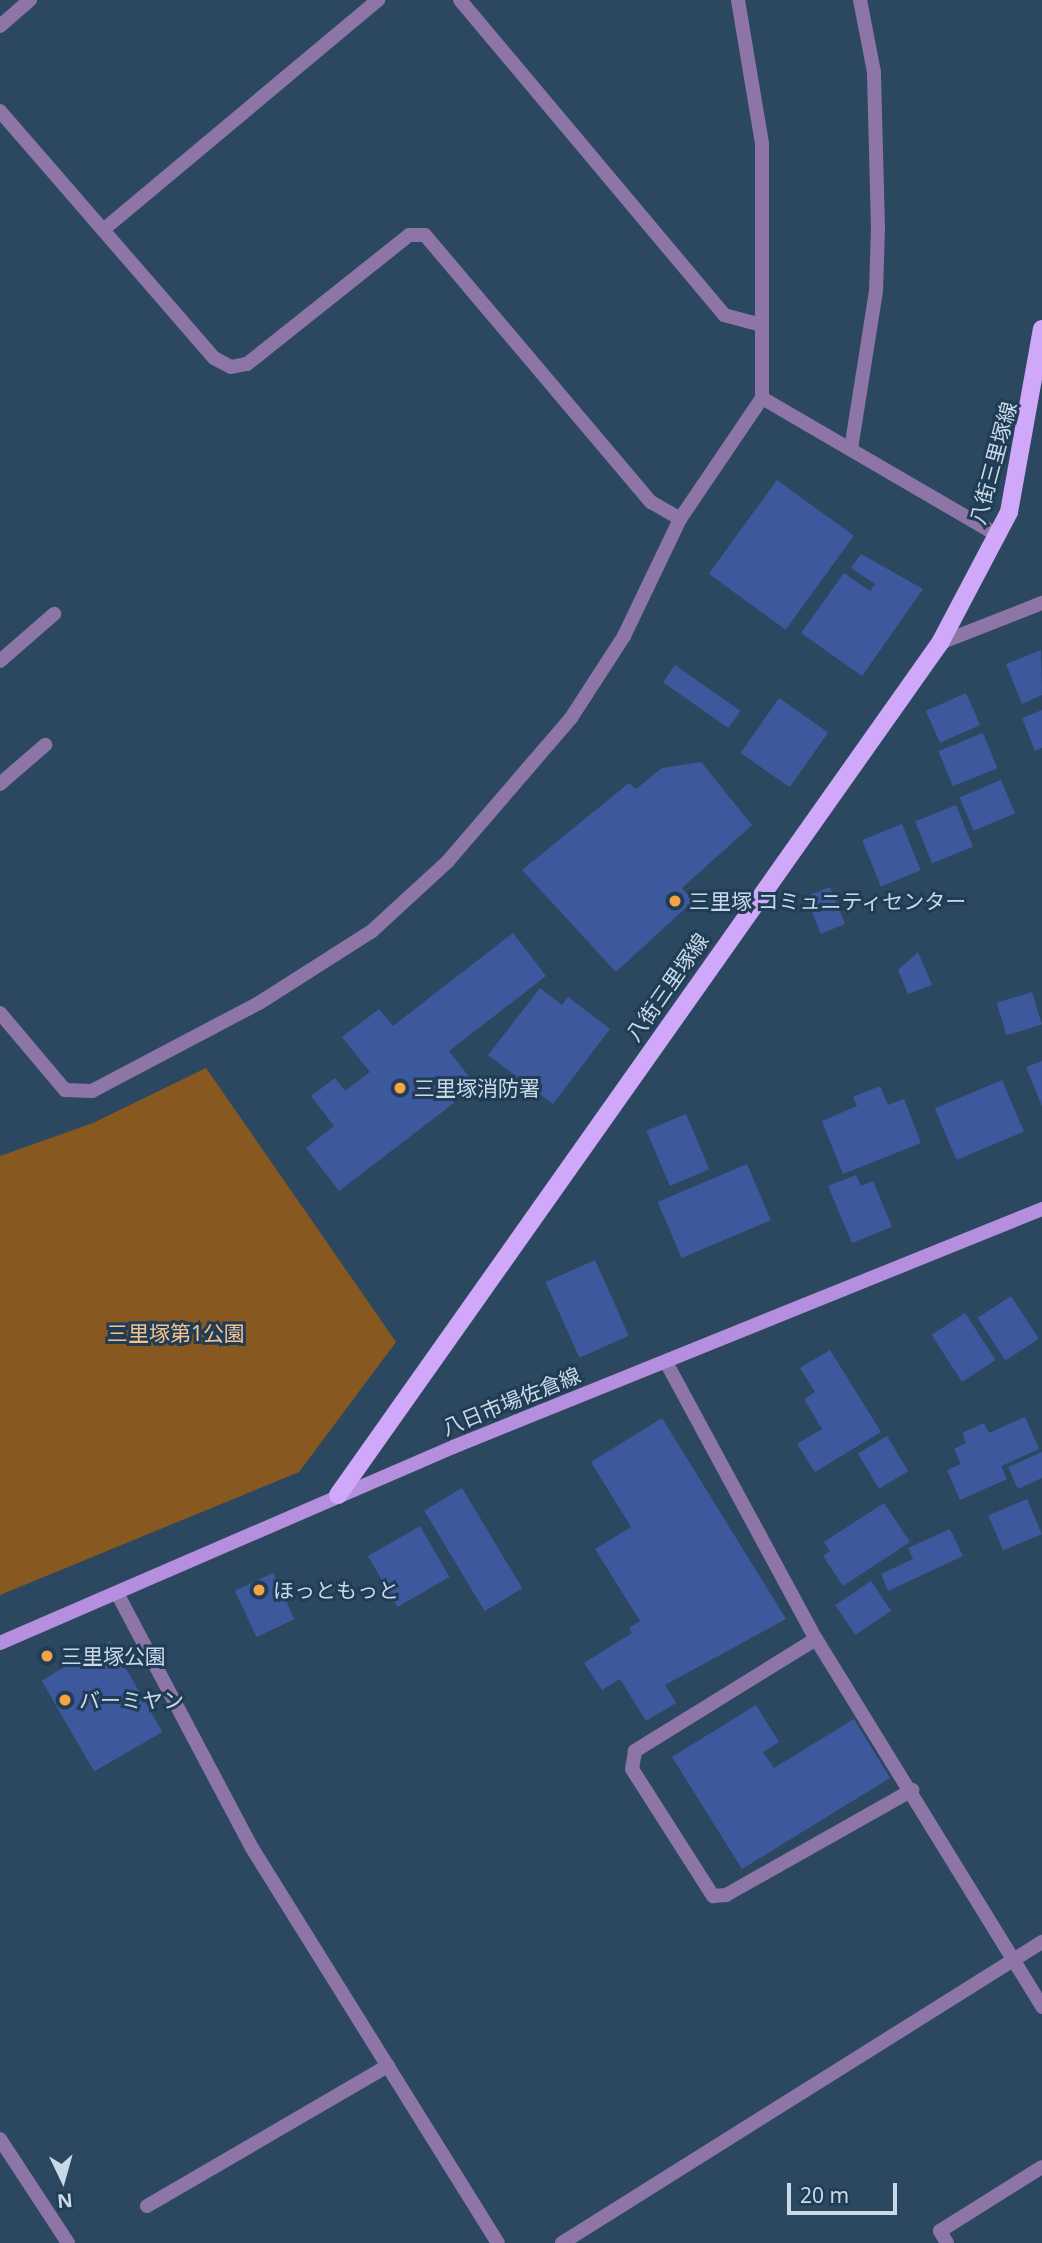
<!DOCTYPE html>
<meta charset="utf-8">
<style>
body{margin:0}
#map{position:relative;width:1042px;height:2243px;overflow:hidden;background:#2c4860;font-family:"Noto Sans","Noto Sans JP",sans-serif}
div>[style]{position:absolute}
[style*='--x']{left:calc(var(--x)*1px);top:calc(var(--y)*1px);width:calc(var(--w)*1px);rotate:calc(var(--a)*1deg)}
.green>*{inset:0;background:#885821}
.building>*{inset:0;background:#3d589c;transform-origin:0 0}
.service>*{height:14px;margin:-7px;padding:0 7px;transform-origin:7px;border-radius:7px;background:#8d75a7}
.minor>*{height:14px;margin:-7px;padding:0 7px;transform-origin:7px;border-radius:7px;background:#8d75a7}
.tertiary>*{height:14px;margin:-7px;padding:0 7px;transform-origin:7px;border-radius:7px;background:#8d75a7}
.secondary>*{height:14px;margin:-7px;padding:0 7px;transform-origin:7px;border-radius:7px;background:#b58edd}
.primary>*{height:18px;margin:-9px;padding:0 9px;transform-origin:9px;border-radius:9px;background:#cfa8f9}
.dots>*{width:19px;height:19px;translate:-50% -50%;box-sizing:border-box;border:4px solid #213d55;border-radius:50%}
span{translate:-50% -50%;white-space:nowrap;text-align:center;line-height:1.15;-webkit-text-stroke:6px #213d55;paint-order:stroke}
.street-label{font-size:21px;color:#c9d9e8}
.poi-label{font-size:21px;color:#c9d9e8}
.left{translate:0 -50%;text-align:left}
.park-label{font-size:21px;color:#f4c18f}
.north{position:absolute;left:28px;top:2145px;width:70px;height:70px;-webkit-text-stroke:5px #213d55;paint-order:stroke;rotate:175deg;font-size:19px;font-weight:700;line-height:28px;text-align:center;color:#c9d9e8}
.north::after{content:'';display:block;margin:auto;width:24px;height:32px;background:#c9d9e8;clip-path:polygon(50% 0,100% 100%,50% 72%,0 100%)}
.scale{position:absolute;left:787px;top:2183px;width:110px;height:32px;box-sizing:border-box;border:4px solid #c9d9e8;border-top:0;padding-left:9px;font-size:21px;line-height:24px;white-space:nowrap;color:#c9d9e8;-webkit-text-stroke:5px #213d55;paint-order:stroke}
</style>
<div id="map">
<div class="green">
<i style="clip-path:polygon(206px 1068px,396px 1342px,299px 1472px,0 1595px,0 1156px,93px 1123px)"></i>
</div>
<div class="building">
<i style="left:777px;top:480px;width:95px;height:116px;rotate:36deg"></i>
<i style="clip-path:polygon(861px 554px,923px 589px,862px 676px,801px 633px,844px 573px,870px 591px,875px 584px,851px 568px)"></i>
<i style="clip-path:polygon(1041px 650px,1042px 695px,1022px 704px,1006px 664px)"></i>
<i style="left:675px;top:665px;width:80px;height:21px;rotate:35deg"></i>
<i style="left:966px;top:693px;width:35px;height:44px;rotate:66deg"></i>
<i style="left:779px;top:698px;width:60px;height:67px;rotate:35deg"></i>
<i style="clip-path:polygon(1042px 710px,1042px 748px,1035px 751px,1022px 718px)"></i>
<i style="left:983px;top:733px;width:38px;height:48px;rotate:68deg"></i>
<i style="clip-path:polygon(701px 762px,752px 825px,682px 888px,693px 901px,616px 972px,522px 870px,629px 783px,636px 789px,662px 768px)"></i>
<i style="left:1001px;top:780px;width:36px;height:45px;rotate:67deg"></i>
<i style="left:956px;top:805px;width:45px;height:44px;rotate:68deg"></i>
<i style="left:902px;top:824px;width:50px;height:43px;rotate:68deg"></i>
<i style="left:830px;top:887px;width:40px;height:26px;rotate:68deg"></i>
<i style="clip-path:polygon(513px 933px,546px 976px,449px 1051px,471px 1079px,449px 1096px,454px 1103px,339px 1191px,306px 1148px,334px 1126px,311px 1096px,335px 1078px,345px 1091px,370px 1072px,342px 1037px,379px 1009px,393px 1026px)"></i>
<i style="clip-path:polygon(918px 952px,932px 985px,908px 994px,898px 970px)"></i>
<i style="clip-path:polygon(540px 988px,562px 1005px,568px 997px,610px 1029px,553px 1104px,488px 1055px)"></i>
<i style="left:1032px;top:992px;width:34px;height:37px;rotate:73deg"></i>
<i style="clip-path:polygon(1042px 1061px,1042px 1106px,1026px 1067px)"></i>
<i style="left:1002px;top:1080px;width:56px;height:73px;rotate:67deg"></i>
<i style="clip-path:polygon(880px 1086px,888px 1105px,904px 1099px,921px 1143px,843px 1174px,822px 1121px,857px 1106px,853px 1097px)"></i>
<i style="left:686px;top:1114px;width:60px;height:43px;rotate:67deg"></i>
<i style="left:747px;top:1164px;width:61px;height:97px;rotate:67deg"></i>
<i style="clip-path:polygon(856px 1175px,861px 1186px,873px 1181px,892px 1227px,852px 1243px,828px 1186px)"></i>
<i style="left:595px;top:1260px;width:83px;height:54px;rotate:66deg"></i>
<i style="left:1011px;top:1296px;width:51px;height:40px;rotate:57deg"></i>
<i style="left:965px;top:1313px;width:56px;height:40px;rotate:57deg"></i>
<i style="clip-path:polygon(830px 1350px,881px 1432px,815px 1472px,797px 1444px,822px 1429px,804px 1399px,815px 1392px,800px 1368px)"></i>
<i style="clip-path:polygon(1025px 1417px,1039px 1449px,1001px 1466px,1007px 1479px,960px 1500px,947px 1470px,961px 1464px,954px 1449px,966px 1443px,962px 1433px,984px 1423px,989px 1433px)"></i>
<i style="clip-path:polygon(662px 1418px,786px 1619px,665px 1685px,676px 1703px,646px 1721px,620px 1679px,602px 1690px,584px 1663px,632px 1633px,629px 1628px,640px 1621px,595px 1549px,631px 1527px,591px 1462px)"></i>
<i style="left:887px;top:1436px;width:41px;height:34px;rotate:59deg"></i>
<i style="clip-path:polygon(1042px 1452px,1042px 1478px,1018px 1489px,1008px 1467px)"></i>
<i style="left:462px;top:1488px;width:117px;height:44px;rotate:59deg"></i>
<i style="left:1027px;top:1499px;width:38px;height:42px;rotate:67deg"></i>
<i style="clip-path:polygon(884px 1503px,910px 1542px,843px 1586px,823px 1556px,830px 1551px,824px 1542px)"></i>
<i style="left:420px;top:1526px;width:59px;height:60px;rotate:60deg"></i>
<i style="clip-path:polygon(950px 1529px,963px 1556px,888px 1591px,881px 1574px,913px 1559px,908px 1548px)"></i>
<i style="left:273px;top:1573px;width:51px;height:42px;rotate:65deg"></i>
<i style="left:871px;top:1581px;width:36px;height:43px;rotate:56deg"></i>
<i style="left:110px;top:1641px;width:105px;height:79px;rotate:60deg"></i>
<i style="clip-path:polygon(756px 1705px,779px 1742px,763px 1752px,774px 1768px,854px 1719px,890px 1778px,742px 1869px,672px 1757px)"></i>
</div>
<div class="service">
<i style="--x:147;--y:2206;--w:279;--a:-30.2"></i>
<i style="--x:947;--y:2243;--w:14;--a:-120"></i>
<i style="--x:940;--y:2231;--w:120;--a:-32.1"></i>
</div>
<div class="minor">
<i style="--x:460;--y:0;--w:411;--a:50"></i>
<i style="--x:724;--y:315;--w:35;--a:15"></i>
<i style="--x:738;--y:0;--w:146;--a:80.5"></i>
<i style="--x:762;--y:144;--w:254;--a:90"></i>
<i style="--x:762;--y:398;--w:274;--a:30.2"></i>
<i style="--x:0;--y:26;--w:40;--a:-41"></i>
<i style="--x:0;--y:111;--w:327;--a:49.1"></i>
<i style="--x:214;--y:358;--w:19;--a:28"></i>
<i style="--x:231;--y:367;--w:16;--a:-11"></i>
<i style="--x:247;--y:364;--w:207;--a:-38.5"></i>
<i style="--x:409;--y:235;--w:16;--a:0"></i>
<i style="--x:425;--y:235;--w:350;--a:49.8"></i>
<i style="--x:651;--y:502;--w:34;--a:30"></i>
<i style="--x:103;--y:230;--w:359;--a:-39.9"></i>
<i style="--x:851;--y:449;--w:160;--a:-81"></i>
<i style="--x:876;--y:291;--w:63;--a:-88.2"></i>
<i style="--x:878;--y:228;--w:156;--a:-91.5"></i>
<i style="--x:874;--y:72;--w:73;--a:-101"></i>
<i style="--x:940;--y:643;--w:110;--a:-21.4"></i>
<i style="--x:0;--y:661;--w:72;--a:-41"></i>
<i style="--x:0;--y:784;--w:60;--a:-40.9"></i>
<i style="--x:0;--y:1013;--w:101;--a:49.8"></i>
<i style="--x:65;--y:1090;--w:27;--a:2"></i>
<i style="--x:92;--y:1091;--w:189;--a:-27.8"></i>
<i style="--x:259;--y:1003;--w:134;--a:-32.5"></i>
<i style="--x:372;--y:931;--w:103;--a:-42.6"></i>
<i style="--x:448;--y:861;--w:189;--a:-49.3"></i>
<i style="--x:571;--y:718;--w:98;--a:-57.1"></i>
<i style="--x:624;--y:636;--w:130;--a:-64.4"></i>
<i style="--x:680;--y:519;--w:146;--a:-55.9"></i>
<i style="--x:666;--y:1362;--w:315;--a:61.6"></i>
<i style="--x:816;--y:1639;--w:432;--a:58.4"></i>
<i style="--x:816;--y:1639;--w:213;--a:148.3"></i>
<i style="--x:635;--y:1751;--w:18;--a:99"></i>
<i style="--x:632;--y:1769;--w:151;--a:57.5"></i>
<i style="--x:713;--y:1896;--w:13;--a:-4"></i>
<i style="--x:726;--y:1895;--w:214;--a:-29.4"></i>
<i style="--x:0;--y:2139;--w:124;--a:56.8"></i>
<i style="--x:562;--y:2243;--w:567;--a:-32.09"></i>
</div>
<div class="tertiary">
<i style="--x:118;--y:1595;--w:286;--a:62.1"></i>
<i style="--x:252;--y:1848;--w:465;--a:58.1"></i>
</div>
<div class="secondary">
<i style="--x:0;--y:1643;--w:494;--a:-23.4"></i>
<i style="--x:453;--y:1447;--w:635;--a:-22"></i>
</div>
<div class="primary">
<i style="--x:338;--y:1495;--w:1043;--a:-54.76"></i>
<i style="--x:940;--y:643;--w:148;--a:-62.2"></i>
<i style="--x:1009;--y:512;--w:186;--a:-79.8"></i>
</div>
<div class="dots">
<i style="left:675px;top:901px;background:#f5a345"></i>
<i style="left:400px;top:1088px;background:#f5a345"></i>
<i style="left:259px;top:1590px;background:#f5a345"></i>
<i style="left:47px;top:1656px;background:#f5a345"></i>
<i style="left:65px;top:1700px;background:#f5a345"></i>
</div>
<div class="street-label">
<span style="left:993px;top:463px;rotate:-75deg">八街三里塚線</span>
<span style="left:667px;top:987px;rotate:-55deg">八街三里塚線</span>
<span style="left:511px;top:1401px;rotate:-22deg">八日市場佐倉線</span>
</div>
<div class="poi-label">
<span class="left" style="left:689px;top:901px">三里塚 コミュニティセンター</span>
<span class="left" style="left:414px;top:1088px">三里塚消防署</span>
<span class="left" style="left:273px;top:1590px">ほっともっと</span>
<span class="left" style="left:61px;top:1656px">三里塚公園</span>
<span class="left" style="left:79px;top:1700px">バーミヤン</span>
</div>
<div class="park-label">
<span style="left:176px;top:1333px">三里塚第1公園</span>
</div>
<div class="north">N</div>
<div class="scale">20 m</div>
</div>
